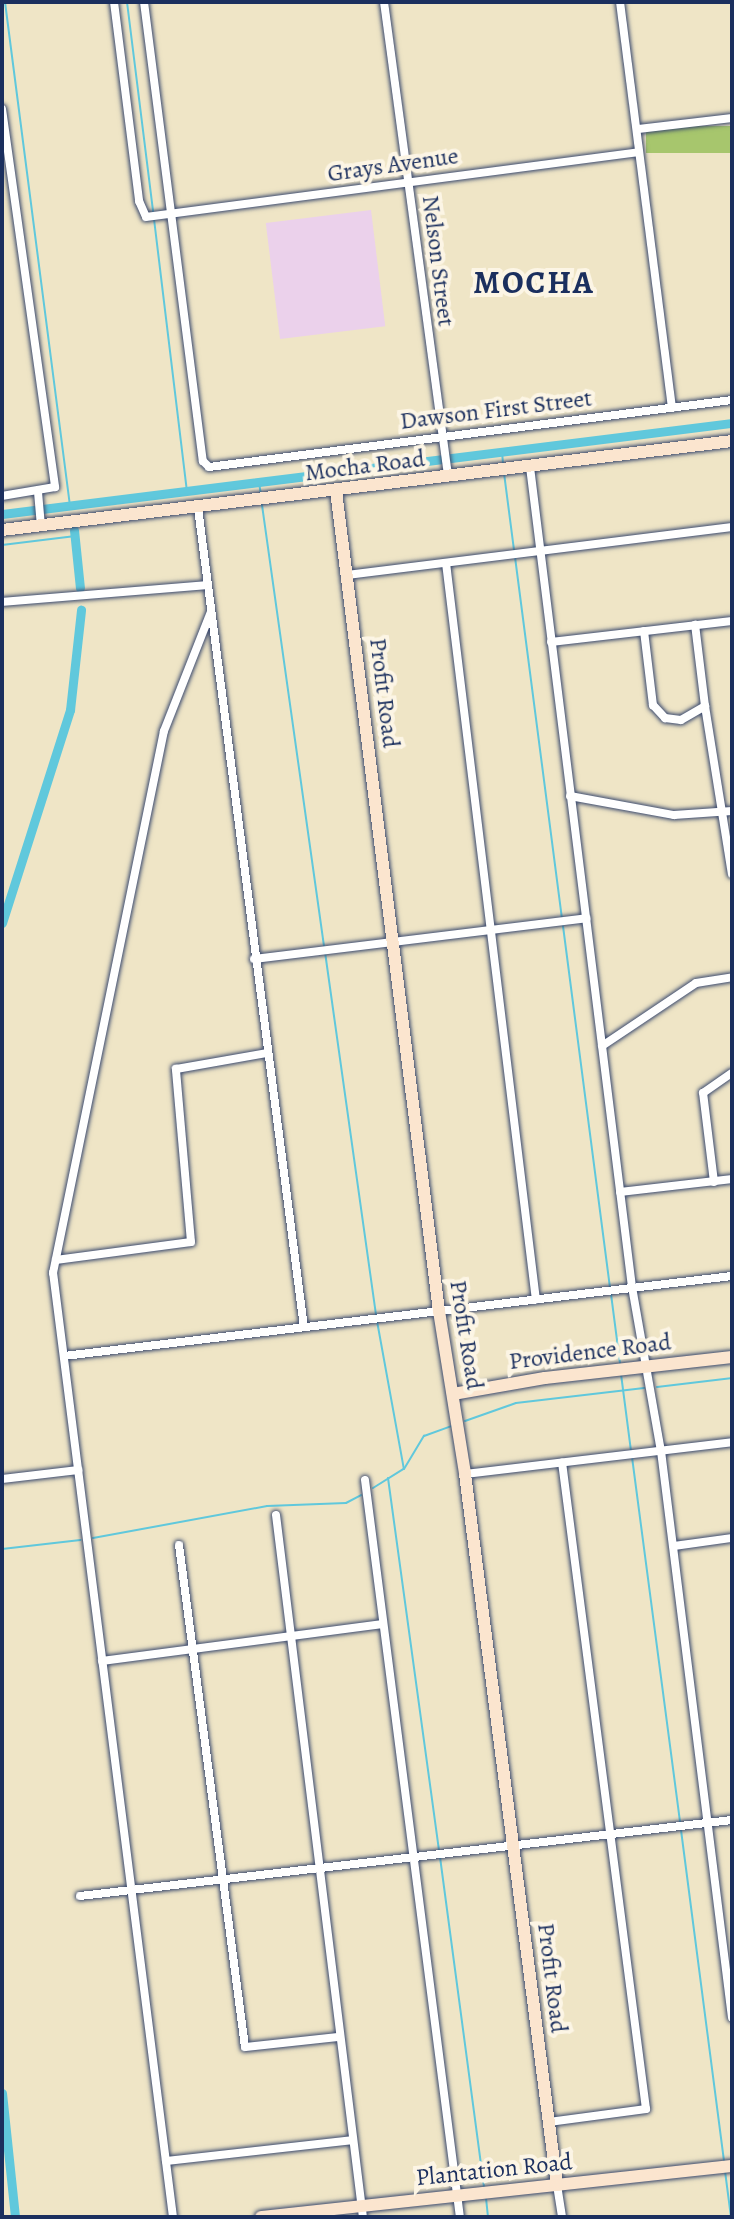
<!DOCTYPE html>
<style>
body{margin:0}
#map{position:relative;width:734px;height:2219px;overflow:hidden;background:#efe5c6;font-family:Alegreya,serif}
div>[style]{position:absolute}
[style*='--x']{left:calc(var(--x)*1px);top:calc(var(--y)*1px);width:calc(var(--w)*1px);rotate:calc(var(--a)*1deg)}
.built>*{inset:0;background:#ebd1eb;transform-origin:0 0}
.green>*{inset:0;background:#a7c66d;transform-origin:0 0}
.stream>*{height:2px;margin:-1px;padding:0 1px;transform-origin:1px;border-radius:1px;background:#60c8dc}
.canal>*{height:9px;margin:-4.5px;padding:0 4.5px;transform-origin:4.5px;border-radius:4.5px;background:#60c8dc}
.roads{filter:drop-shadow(0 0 2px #3b4a6e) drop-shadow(0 0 2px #3b4a6e)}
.street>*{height:8px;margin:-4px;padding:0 4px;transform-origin:4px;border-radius:4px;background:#fff}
.secondary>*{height:12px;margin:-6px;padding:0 6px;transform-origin:6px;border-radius:6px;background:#fbe5cf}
span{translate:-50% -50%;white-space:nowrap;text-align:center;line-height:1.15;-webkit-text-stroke:8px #fcf5e5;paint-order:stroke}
.street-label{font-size:24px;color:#1b2f5e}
.district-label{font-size:32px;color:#1b2f5e;font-weight:700;letter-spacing:2px}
.frame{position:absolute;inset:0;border:4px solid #1b2f5e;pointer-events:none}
</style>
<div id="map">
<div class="built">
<i style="left:371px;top:210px;width:117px;height:106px;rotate:83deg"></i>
</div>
<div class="green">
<i style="left:732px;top:126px;width:27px;height:86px;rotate:90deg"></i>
</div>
<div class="stream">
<i style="--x:5;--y:2;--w:508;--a:82.65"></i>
<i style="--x:127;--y:2;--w:212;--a:82.9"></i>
<i style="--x:154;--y:219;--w:274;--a:83.1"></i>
<i style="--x:502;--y:452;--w:11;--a:85"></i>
<i style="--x:504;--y:473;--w:78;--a:82.6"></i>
<i style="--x:259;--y:483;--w:11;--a:80"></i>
<i style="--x:262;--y:505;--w:445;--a:82"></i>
<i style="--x:2;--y:545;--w:74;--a:-7"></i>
<i style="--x:515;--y:557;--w:365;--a:82.6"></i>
<i style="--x:563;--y:926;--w:365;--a:82.6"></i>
<i style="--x:325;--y:952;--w:366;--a:82"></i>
<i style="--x:611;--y:1294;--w:70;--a:82.6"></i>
<i style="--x:377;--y:1321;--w:150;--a:79.7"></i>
<i style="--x:621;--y:1374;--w:78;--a:82.6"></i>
<i style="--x:657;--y:1387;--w:76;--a:-6.8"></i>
<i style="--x:465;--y:1421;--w:54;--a:-19.4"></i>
<i style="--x:516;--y:1403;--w:129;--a:-6.7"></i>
<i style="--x:632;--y:1457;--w:370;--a:82.5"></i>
<i style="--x:388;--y:1478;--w:376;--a:82.2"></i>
<i style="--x:373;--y:1488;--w:36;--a:-32"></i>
<i style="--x:404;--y:1469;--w:39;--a:-59"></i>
<i style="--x:424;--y:1436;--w:29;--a:-20"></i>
<i style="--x:93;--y:1538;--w:177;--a:-10.4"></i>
<i style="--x:267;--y:1506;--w:79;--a:-2.2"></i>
<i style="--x:346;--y:1503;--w:17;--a:-28"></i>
<i style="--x:2;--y:1549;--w:79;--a:-6.6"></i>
<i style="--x:681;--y:1830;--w:334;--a:82.6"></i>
<i style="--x:440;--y:1857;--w:334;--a:82.4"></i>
<i style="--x:725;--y:2171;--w:46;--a:82.6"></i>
<i style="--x:486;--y:2198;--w:19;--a:84"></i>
</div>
<div class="canal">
<i style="--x:2;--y:514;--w:736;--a:-7.11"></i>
<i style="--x:74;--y:530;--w:58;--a:84.1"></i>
<i style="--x:2;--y:923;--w:224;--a:-72.3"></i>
<i style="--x:70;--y:710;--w:101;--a:-83.7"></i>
<i style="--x:2;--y:2093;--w:125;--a:84"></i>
</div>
<div class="roads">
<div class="street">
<i style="--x:114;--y:2;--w:201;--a:82.8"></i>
<i style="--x:139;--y:201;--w:17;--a:66"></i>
<i style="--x:146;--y:217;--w:497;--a:-7.5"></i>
<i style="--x:144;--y:2;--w:463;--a:82.7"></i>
<i style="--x:203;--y:461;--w:8;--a:45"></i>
<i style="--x:209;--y:467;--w:527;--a:-7.3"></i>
<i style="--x:384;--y:2;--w:479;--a:82.3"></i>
<i style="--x:620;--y:2;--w:409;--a:82.7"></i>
<i style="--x:2;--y:109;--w:382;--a:82"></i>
<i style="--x:55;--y:487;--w:54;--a:170.4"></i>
<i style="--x:638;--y:129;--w:95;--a:-6.7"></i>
<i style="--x:530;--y:467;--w:826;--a:82.91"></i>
<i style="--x:632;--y:1287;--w:167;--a:80"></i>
<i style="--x:661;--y:1451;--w:571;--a:82.86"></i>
<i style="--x:38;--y:492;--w:34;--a:85"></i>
<i style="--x:198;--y:508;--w:826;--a:82.63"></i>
<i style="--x:446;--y:563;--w:742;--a:83.04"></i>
<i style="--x:347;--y:575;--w:388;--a:-7.1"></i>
<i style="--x:2;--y:602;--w:206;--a:-4.7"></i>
<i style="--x:644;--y:631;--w:75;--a:83.1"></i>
<i style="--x:653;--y:705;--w:18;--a:47"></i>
<i style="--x:665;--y:718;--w:16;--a:7"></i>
<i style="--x:681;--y:720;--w:28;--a:-30"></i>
<i style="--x:705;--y:706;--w:82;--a:-97"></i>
<i style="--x:551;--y:642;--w:182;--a:-6.6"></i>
<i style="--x:705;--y:706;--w:170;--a:80.9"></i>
<i style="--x:570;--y:796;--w:106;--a:10.4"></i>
<i style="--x:674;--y:815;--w:58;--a:-3.9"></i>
<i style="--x:254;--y:959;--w:335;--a:-7"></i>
<i style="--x:602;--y:1046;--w:113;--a:-33.8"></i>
<i style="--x:696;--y:983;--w:36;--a:-9"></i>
<i style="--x:714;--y:1182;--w:90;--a:-97"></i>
<i style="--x:703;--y:1093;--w:35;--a:-35"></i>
<i style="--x:620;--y:1192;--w:113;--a:-6.6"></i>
<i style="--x:56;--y:1260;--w:136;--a:-7.6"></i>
<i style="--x:191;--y:1242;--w:174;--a:-95"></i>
<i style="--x:176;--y:1069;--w:92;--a:-10"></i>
<i style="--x:64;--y:1356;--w:673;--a:-6.83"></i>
<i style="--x:465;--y:1474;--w:269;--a:-6.8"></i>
<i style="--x:2;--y:1479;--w:77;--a:-6.8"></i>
<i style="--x:365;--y:1480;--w:743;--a:82.66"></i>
<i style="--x:276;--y:1515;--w:707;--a:82.94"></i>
<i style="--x:179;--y:1545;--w:506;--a:82.51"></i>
<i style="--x:245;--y:2047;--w:94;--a:-6.1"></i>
<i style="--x:674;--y:1546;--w:59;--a:-7.9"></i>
<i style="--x:102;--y:1661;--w:283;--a:-7.5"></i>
<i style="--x:80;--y:1896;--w:656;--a:-6.65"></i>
<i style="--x:549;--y:2122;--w:98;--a:-7.6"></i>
<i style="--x:646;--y:2109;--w:652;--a:-97.4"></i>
<i style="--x:166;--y:2161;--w:187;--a:-6.4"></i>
<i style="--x:557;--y:2185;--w:32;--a:81"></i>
<i style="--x:173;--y:2217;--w:952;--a:-97.24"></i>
<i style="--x:53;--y:1273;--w:553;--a:-78.43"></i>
<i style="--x:164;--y:731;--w:126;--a:-68.5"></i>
</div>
<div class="secondary">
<i style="--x:336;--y:491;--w:826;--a:82.84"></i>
<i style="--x:439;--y:1311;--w:165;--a:80.9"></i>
<i style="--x:465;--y:1474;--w:717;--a:82.63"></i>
<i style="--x:2;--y:530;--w:735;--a:-6.95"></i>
<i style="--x:453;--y:1394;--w:93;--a:-9.9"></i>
<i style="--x:545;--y:1378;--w:188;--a:-6.4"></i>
<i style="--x:261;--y:2217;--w:474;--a:-6.2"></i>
</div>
</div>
<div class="street-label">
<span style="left:393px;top:165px;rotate:-8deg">Grays Avenue</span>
<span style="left:438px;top:261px;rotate:83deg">Nelson Street</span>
<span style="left:496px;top:410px;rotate:-7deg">Dawson First Street</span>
<span style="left:365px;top:466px;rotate:-7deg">Mocha Road</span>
<span style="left:384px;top:693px;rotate:83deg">Profit Road</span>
<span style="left:466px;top:1335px;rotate:81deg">Profit Road</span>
<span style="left:590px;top:1352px;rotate:-7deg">Providence Road</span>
<span style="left:552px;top:1978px;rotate:83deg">Profit Road</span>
<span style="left:494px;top:2170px;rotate:-6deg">Plantation Road</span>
</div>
<div class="district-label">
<span style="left:534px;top:282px">MOCHA</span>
</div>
<div class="frame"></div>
</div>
